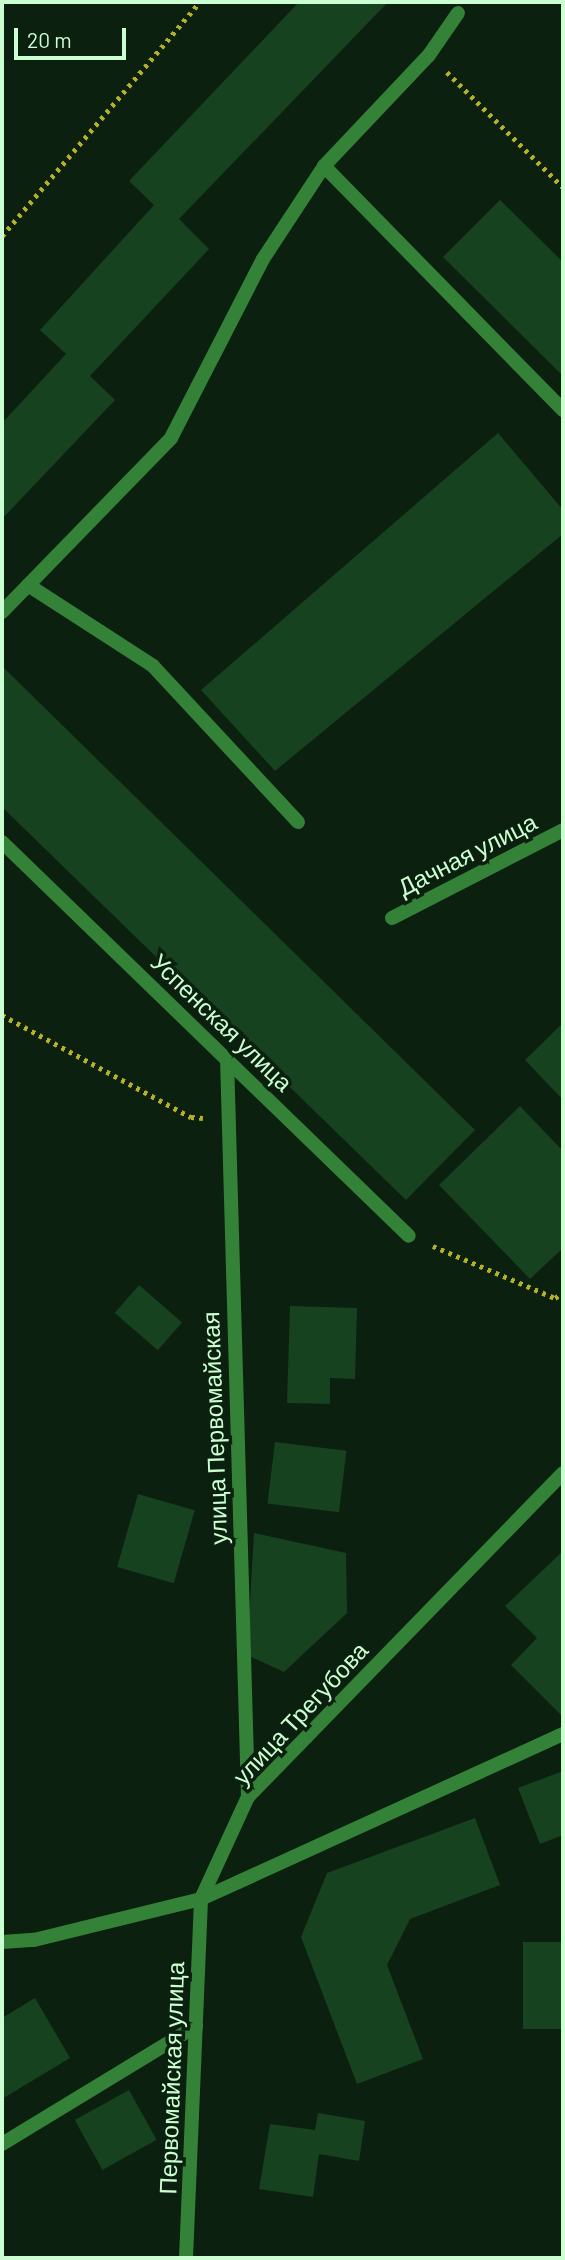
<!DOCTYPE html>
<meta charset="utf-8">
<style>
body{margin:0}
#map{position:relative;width:565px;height:2260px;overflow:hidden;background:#0b200f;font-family:Barlow,sans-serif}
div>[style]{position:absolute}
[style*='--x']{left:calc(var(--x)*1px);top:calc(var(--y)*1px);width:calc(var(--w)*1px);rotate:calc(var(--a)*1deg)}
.building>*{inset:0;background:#164220;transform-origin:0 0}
.path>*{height:4.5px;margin-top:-2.25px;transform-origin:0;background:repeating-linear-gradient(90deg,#b7b027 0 3.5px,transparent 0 8.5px)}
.service>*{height:14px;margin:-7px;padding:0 7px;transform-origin:7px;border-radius:7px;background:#348237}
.minor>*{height:14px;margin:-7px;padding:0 7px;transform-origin:7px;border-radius:7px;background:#348237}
span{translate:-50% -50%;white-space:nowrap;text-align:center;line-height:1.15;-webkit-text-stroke:7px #0b200f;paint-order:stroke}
.street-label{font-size:24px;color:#cbffd1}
.frame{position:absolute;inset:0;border:4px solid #cbffd1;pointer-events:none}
.scale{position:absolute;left:14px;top:28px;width:112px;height:32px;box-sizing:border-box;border:4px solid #cbffd1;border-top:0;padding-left:9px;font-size:21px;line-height:24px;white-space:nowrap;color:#cbffd1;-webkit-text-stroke:5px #0b200f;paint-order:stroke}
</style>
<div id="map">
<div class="building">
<i style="clip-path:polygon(299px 2px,388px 2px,179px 219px,209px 249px,90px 376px,115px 400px,2px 519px,2px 423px,66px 354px,40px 330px,154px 205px,129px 181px)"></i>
<i style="clip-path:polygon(500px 200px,563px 262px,563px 376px,443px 257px)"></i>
<i style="clip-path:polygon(498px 433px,563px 510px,563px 534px,275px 771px,201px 690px)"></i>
<i style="clip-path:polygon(2px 666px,475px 1130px,406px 1200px,2px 807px)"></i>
<i style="clip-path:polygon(563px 1023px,563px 1100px,525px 1060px)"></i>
<i style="clip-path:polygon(520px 1106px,563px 1151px,563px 1248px,530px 1279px,439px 1185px)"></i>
<i style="left:139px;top:1285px;width:57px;height:37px;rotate:41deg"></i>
<i style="clip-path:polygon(290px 1306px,357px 1308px,355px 1379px,330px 1378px,330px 1404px,287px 1403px)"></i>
<i style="left:275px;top:1442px;width:72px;height:62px;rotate:7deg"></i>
<i style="left:138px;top:1494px;width:59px;height:76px;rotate:16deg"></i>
<i style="clip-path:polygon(254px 1533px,346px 1553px,347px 1613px,284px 1672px,247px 1655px)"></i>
<i style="clip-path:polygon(563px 1551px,563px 1717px,511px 1665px,537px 1638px,505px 1606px)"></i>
<i style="clip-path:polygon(563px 1771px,563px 1835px,540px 1844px,518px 1788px)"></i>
<i style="clip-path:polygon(475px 1818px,500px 1885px,410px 1919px,387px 1965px,423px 2059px,357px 2084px,301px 1937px,327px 1873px)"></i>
<i style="left:563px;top:1942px;width:87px;height:40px;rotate:90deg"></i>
<i style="clip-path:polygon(35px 1998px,70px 2058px,2px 2099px,2px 2018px)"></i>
<i style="left:129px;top:2090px;width:57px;height:62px;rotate:61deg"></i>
<i style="clip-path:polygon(318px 2113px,365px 2121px,359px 2161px,319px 2154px,313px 2197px,259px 2189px,270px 2124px,315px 2130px)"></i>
</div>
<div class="path">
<i style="--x:447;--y:72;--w:163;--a:44.8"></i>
<i style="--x:2;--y:236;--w:307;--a:-49.8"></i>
<i style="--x:2;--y:1015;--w:215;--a:28.4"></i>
<i style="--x:191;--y:1117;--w:12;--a:5"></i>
<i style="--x:433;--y:1246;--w:133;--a:23.1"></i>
<i style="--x:555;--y:1298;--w:9;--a:-32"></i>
</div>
<div class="service">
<i style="--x:324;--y:166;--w:342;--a:45.6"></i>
<i style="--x:28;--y:585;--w:149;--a:32.9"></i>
<i style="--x:153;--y:666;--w:213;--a:47.1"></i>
<i style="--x:2;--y:612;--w:243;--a:-45.8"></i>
<i style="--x:171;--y:438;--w:201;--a:-62.8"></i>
<i style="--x:263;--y:259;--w:111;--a:-56.7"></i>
<i style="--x:324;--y:166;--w:153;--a:-46.6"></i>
<i style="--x:429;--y:55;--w:51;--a:-55.4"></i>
<i style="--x:392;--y:918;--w:192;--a:-27.2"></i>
</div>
<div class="minor">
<i style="--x:2;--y:842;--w:566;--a:44.07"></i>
<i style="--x:227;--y:1058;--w:739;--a:88.37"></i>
<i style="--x:2;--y:1942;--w:32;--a:-4"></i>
<i style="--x:34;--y:1940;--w:172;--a:-13.8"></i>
<i style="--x:201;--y:1899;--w:398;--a:-24.5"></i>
<i style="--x:2;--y:2144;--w:227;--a:-31.3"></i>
<i style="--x:186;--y:2258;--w:359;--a:-87.6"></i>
<i style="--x:201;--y:1899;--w:112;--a:-65.3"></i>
<i style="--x:248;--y:1797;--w:452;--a:-45.8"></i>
</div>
<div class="street-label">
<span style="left:467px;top:854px;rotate:-27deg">Дачная улица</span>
<span style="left:222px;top:1022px;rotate:44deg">Успенская улица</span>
<span style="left:214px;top:1428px;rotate:-92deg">улица Первомайская</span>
<span style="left:300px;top:1713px;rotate:-47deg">улица Трегубова</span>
<span style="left:171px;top:2078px;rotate:-88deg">Первомайская улица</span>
</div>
<div class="frame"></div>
<div class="scale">20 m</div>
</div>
